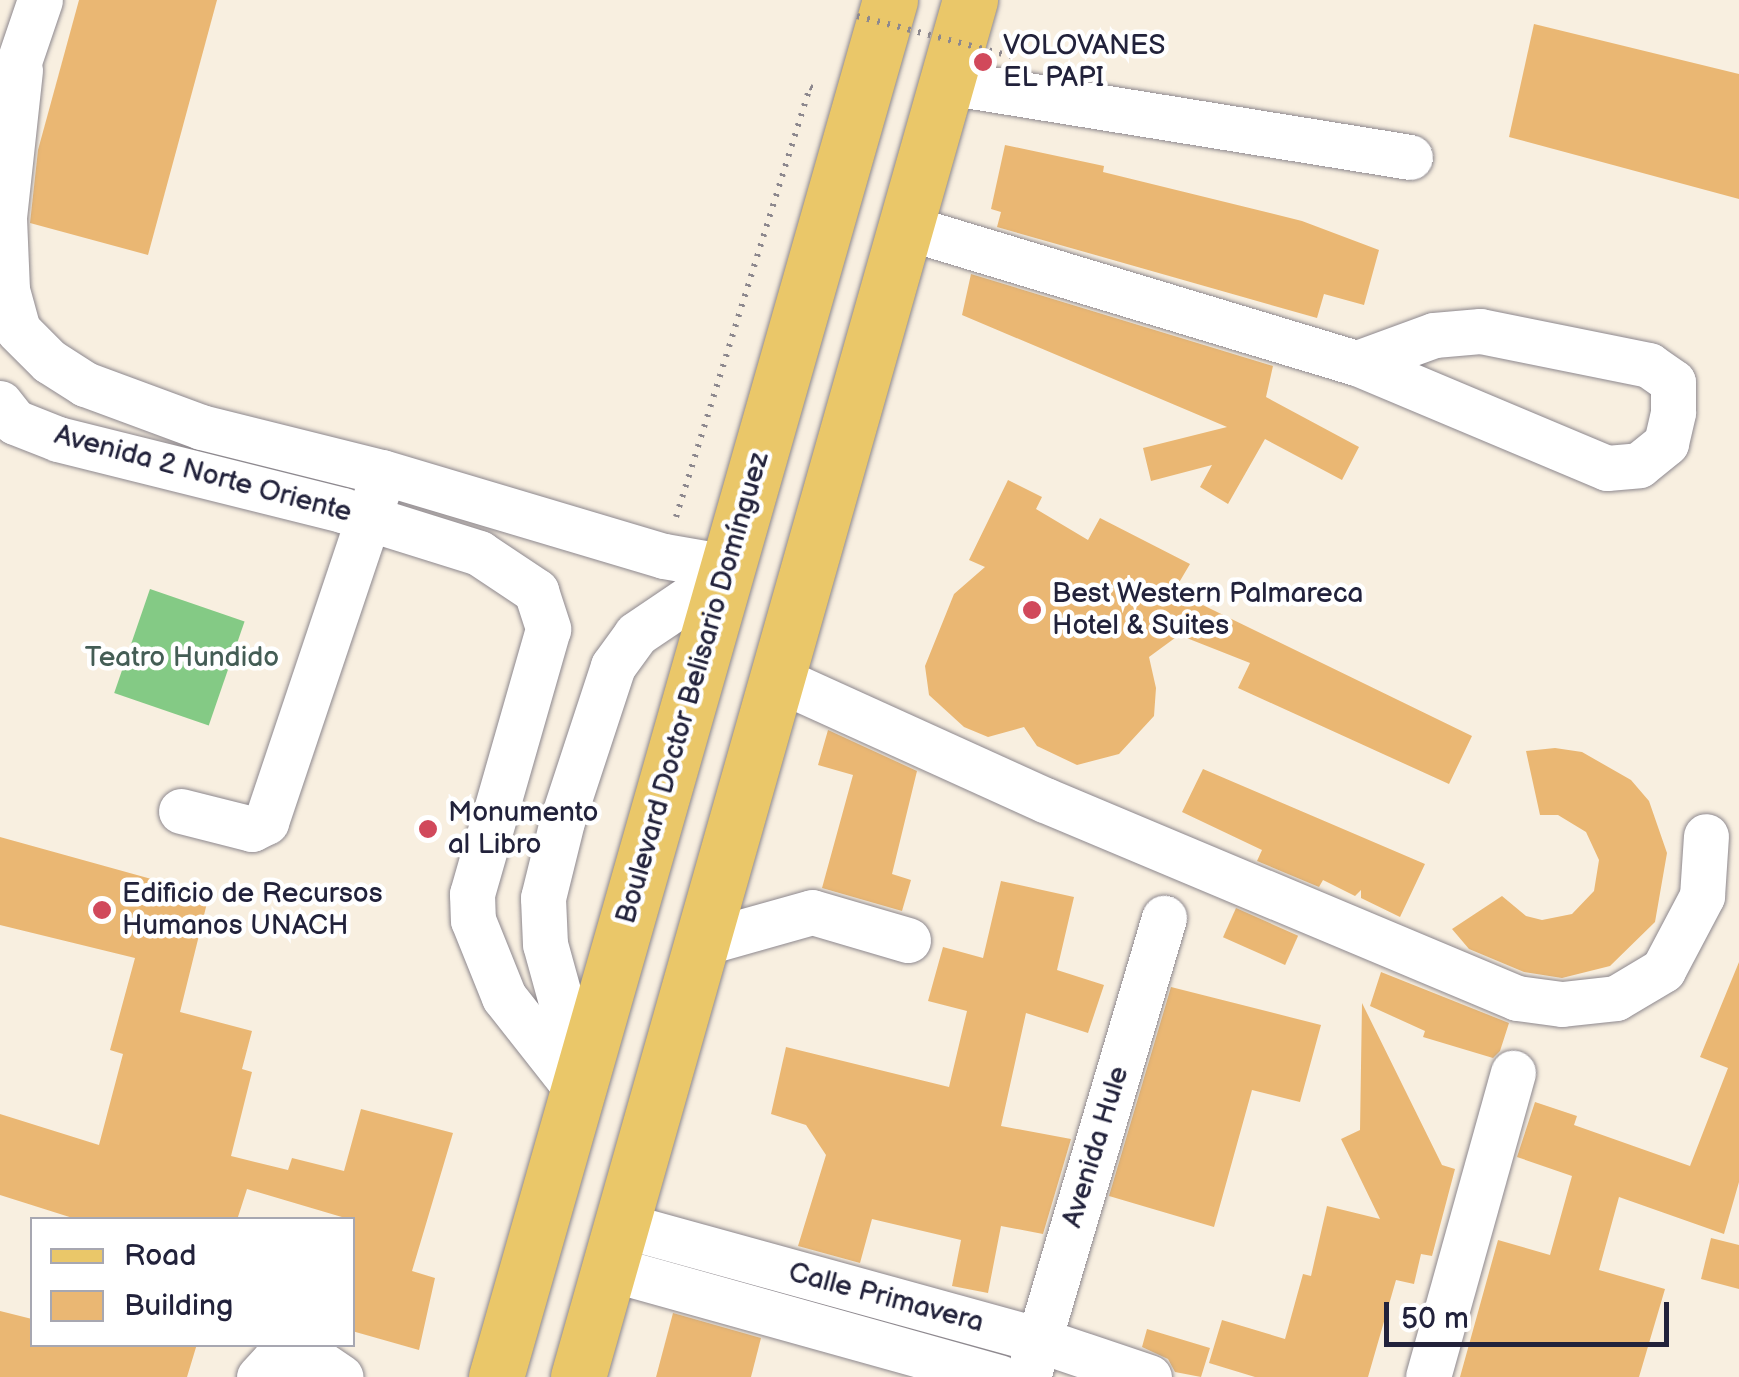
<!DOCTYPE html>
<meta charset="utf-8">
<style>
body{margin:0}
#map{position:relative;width:1739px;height:1377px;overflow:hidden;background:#f8efe0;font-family:"Balsamiq Sans",sans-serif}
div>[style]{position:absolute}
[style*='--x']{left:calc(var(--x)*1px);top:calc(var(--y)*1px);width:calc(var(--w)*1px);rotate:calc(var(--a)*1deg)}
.green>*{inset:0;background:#84ca85;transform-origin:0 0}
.building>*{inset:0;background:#eab773;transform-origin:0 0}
.path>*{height:6px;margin-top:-3px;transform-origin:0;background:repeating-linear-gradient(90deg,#8d888e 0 2.5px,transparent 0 10.5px)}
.roads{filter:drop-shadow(0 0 2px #8d888e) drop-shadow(0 0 2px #8d888e)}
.minor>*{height:45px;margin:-22.5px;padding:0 22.5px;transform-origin:22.5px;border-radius:22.5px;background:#fff}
.major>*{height:55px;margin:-27.5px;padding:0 27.5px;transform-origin:27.5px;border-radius:27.5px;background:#eac769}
.path-bridge>*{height:6px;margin-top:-3px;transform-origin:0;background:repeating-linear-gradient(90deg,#8d888e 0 2.5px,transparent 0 10.5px)}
.dots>*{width:28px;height:28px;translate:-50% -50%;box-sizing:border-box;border:5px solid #fff;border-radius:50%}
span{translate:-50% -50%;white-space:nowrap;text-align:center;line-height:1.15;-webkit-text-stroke:9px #fff;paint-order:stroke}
.poi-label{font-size:28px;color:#22223b}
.left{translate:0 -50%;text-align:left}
.street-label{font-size:28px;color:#22223b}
.park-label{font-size:28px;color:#445d55}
.legend{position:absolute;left:30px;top:1217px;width:325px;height:130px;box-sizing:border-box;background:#fff;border:2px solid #a7a7b1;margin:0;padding:12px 18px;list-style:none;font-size:30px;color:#22223b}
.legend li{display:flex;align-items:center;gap:20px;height:50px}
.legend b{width:50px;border:2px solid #a7a7b1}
.scale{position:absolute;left:1384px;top:1302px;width:285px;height:45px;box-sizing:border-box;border:5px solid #22223b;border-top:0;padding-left:12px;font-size:30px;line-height:35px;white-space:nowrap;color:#22223b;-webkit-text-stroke:8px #fff;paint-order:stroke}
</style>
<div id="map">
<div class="green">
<i style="left:150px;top:589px;width:100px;height:110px;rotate:19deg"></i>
</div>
<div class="building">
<i style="clip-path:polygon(79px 0,217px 0,148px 255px,30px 223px,38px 150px)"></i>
<i style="clip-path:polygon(1534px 24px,1739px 74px,1739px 199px,1509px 137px)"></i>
<i style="clip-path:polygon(1005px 145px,1104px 166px,1103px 172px,1302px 221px,1379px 250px,1364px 305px,1324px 294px,1317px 318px,997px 227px,1001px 212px,991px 209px)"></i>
<i style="clip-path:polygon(971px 274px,1273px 366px,1266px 397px,1359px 447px,1342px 480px,1265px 439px,1228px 504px,1200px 487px,1212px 465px,1151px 481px,1143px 448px,1227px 427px,962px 315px)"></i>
<i style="clip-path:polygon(1008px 480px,1042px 497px,1036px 509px,1088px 540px,1100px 518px,1190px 564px,1174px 591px,1472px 736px,1449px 784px,1238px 688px,1250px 663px,1179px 635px,1149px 657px,1156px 688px,1154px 716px,1119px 754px,1077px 765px,1037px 746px,1024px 727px,988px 737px,964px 727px,929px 695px,925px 666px,954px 594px,985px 567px,969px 560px)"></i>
<i style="clip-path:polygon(828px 730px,917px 771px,892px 874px,911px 880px,902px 911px,822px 888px,853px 775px,818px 765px)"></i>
<i style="clip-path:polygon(1555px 748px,1582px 752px,1631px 780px,1649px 801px,1667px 853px,1655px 922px,1610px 966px,1562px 978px,1524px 972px,1469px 949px,1452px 929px,1502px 896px,1526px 916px,1542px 920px,1572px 914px,1594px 891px,1599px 860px,1586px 832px,1558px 815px,1540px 815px,1526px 751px)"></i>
<i style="clip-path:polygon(1203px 769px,1425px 864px,1400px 917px,1361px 898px,1361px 890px,1355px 896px,1323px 880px,1319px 887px,1257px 861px,1262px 850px,1182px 812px)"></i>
<i style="clip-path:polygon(0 837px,209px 895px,180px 1012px,252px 1031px,242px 1069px,252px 1072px,231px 1156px,288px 1170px,292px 1158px,344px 1171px,361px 1109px,453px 1133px,412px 1271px,435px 1278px,419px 1350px,352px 1331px,352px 1220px,247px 1189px,237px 1220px,79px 1220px,0 1195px,0 1114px,99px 1145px,123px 1054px,110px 1050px,135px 958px,0 925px)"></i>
<i style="clip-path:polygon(1001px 881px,1074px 897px,1057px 970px,1104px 985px,1088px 1033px,1026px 1013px,1001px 1126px,1071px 1139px,1043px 1234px,1001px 1226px,988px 1293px,952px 1286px,961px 1240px,872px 1219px,860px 1263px,798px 1246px,826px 1155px,806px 1125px,771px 1114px,786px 1047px,949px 1087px,967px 1011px,928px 1001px,943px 947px,983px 958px)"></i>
<i style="left:1236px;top:908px;width:68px;height:32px;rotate:24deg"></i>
<i style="clip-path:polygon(1739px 962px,1739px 1182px,1724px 1234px,1619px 1197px,1599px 1270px,1665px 1289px,1639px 1377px,1460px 1377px,1498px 1240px,1550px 1255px,1572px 1176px,1517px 1157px,1535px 1102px,1577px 1116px,1574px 1125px,1690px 1166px,1728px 1068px,1700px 1057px)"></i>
<i style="clip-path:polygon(1381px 972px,1509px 1023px,1500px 1051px,1493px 1058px,1423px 1037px,1425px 1031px,1370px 1006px)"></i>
<i style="clip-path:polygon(1171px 987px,1321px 1025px,1300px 1102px,1252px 1090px,1214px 1227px,1109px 1196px)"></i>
<i style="clip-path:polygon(1362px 1003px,1442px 1165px,1455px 1169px,1432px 1256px,1421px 1254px,1414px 1284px,1396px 1280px,1368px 1377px,1255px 1377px,1209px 1363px,1222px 1320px,1285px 1339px,1303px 1274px,1311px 1276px,1327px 1206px,1380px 1219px,1341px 1139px,1360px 1130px)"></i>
<i style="clip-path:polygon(1711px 1238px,1739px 1245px,1739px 1289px,1701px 1279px)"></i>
<i style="clip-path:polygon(0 1311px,32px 1319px,32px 1344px,197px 1344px,187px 1377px,0 1377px)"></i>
<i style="clip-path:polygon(673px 1313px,761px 1338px,751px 1377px,656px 1377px)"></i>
<i style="clip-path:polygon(1147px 1329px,1210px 1348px,1201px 1377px,1175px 1372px,1168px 1359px,1142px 1347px)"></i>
</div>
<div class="path">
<i style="--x:676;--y:517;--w:450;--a:-72.7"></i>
<i style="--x:810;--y:87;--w:8;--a:23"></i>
</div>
<div class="roads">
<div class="minor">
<i style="--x:20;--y:70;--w:149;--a:96.2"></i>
<i style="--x:4;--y:218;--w:72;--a:87.6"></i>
<i style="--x:7;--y:290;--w:41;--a:74.6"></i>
<i style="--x:18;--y:330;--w:44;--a:45"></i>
<i style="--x:49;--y:361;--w:43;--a:32.6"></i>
<i style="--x:85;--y:384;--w:124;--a:20.3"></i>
<i style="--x:201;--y:427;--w:187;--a:14"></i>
<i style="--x:382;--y:472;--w:294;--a:16.6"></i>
<i style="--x:664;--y:556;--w:64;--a:9.9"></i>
<i style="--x:947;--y:82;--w:469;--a:9.2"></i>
<i style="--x:8;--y:94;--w:99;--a:-71.2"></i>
<i style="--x:909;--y:228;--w:468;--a:16.8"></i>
<i style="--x:1357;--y:363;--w:271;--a:22.8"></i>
<i style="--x:1607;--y:468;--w:32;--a:-5"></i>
<i style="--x:1639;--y:465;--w:35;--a:-39"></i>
<i style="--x:1666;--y:443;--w:32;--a:-77"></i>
<i style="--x:1673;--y:412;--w:30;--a:-90"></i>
<i style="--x:1673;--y:382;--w:29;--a:-145"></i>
<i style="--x:1649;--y:365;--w:172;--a:-168.6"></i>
<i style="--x:1480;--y:331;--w:46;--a:175"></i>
<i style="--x:1434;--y:335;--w:82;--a:160"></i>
<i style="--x:0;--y:403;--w:24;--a:52"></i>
<i style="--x:15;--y:422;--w:46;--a:21.6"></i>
<i style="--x:58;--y:439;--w:293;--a:14"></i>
<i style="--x:342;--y:510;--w:144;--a:17.4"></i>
<i style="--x:479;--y:553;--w:69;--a:33.7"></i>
<i style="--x:536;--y:591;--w:40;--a:72"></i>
<i style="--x:548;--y:629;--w:276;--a:106"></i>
<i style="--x:472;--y:894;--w:26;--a:88"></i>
<i style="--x:473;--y:920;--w:83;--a:68.1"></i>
<i style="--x:504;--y:997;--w:120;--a:51.8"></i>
<i style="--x:776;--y:678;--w:295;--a:24.4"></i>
<i style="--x:1045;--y:800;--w:512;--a:22.76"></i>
<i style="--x:1517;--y:998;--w:45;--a:7.6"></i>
<i style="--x:1562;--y:1004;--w:54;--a:-6.3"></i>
<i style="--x:1616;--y:998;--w:55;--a:-30.8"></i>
<i style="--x:1663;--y:970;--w:84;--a:-62.2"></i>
<i style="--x:1702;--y:896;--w:60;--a:-86.2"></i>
<i style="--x:181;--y:811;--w:73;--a:14.2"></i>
<i style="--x:252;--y:829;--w:16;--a:-27"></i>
<i style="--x:266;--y:822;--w:351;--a:-71.4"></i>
<i style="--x:702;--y:943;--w:114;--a:-15.7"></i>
<i style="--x:812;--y:912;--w:100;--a:16.3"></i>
<i style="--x:588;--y:1054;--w:59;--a:-117.4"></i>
<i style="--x:561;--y:1002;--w:60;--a:-105.4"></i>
<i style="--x:545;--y:944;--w:46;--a:-92.5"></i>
<i style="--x:543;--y:898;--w:79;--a:-76.1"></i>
<i style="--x:562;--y:821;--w:163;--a:-71.8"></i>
<i style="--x:613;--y:666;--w:39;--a:-54"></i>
<i style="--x:636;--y:634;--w:104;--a:-34"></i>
<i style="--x:622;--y:1225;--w:433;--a:15.4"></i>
<i style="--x:1039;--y:1340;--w:116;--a:18.6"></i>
<i style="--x:608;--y:1268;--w:406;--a:15.6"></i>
<i style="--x:259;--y:1377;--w:21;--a:-47"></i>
<i style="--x:273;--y:1362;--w:41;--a:-4.2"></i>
<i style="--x:314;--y:1359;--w:32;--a:34"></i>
<i style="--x:1028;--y:1377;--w:479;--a:-73.5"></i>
<i style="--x:1428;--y:1377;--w:316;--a:-74.4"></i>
</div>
<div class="major">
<i style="--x:496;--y:1377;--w:1432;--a:-74.03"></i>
<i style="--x:578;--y:1377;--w:1432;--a:-74.11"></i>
</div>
</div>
<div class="path-bridge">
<i style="--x:857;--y:16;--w:159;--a:14.6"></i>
</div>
<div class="dots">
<i style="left:983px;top:62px;background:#d1495b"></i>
<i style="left:1032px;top:610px;background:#d1495b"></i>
<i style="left:428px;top:829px;background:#d1495b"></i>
<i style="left:102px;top:910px;background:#d1495b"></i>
</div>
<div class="poi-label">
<span class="left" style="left:1003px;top:62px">VOLOVANES<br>EL PAPI</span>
<span class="left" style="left:1052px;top:610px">Best Western Palmareca<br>Hotel &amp; Suites</span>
<span class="left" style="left:448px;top:829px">Monumento<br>al Libro</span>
<span class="left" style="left:122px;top:910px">Edificio de Recursos<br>Humanos UNACH</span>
</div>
<div class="street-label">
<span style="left:203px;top:474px;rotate:15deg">Avenida 2 Norte Oriente</span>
<span style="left:693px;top:688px;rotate:-74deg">Boulevard Doctor Belisario Domínguez</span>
<span style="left:1096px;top:1147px;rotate:-73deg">Avenida Hule</span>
<span style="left:886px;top:1298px;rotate:15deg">Calle Primavera</span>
</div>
<div class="park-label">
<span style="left:182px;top:658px">Teatro Hundido</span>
</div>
<ul class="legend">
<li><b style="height:12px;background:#eac769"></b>Road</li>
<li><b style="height:28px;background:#eab773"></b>Building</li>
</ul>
<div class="scale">50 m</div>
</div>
